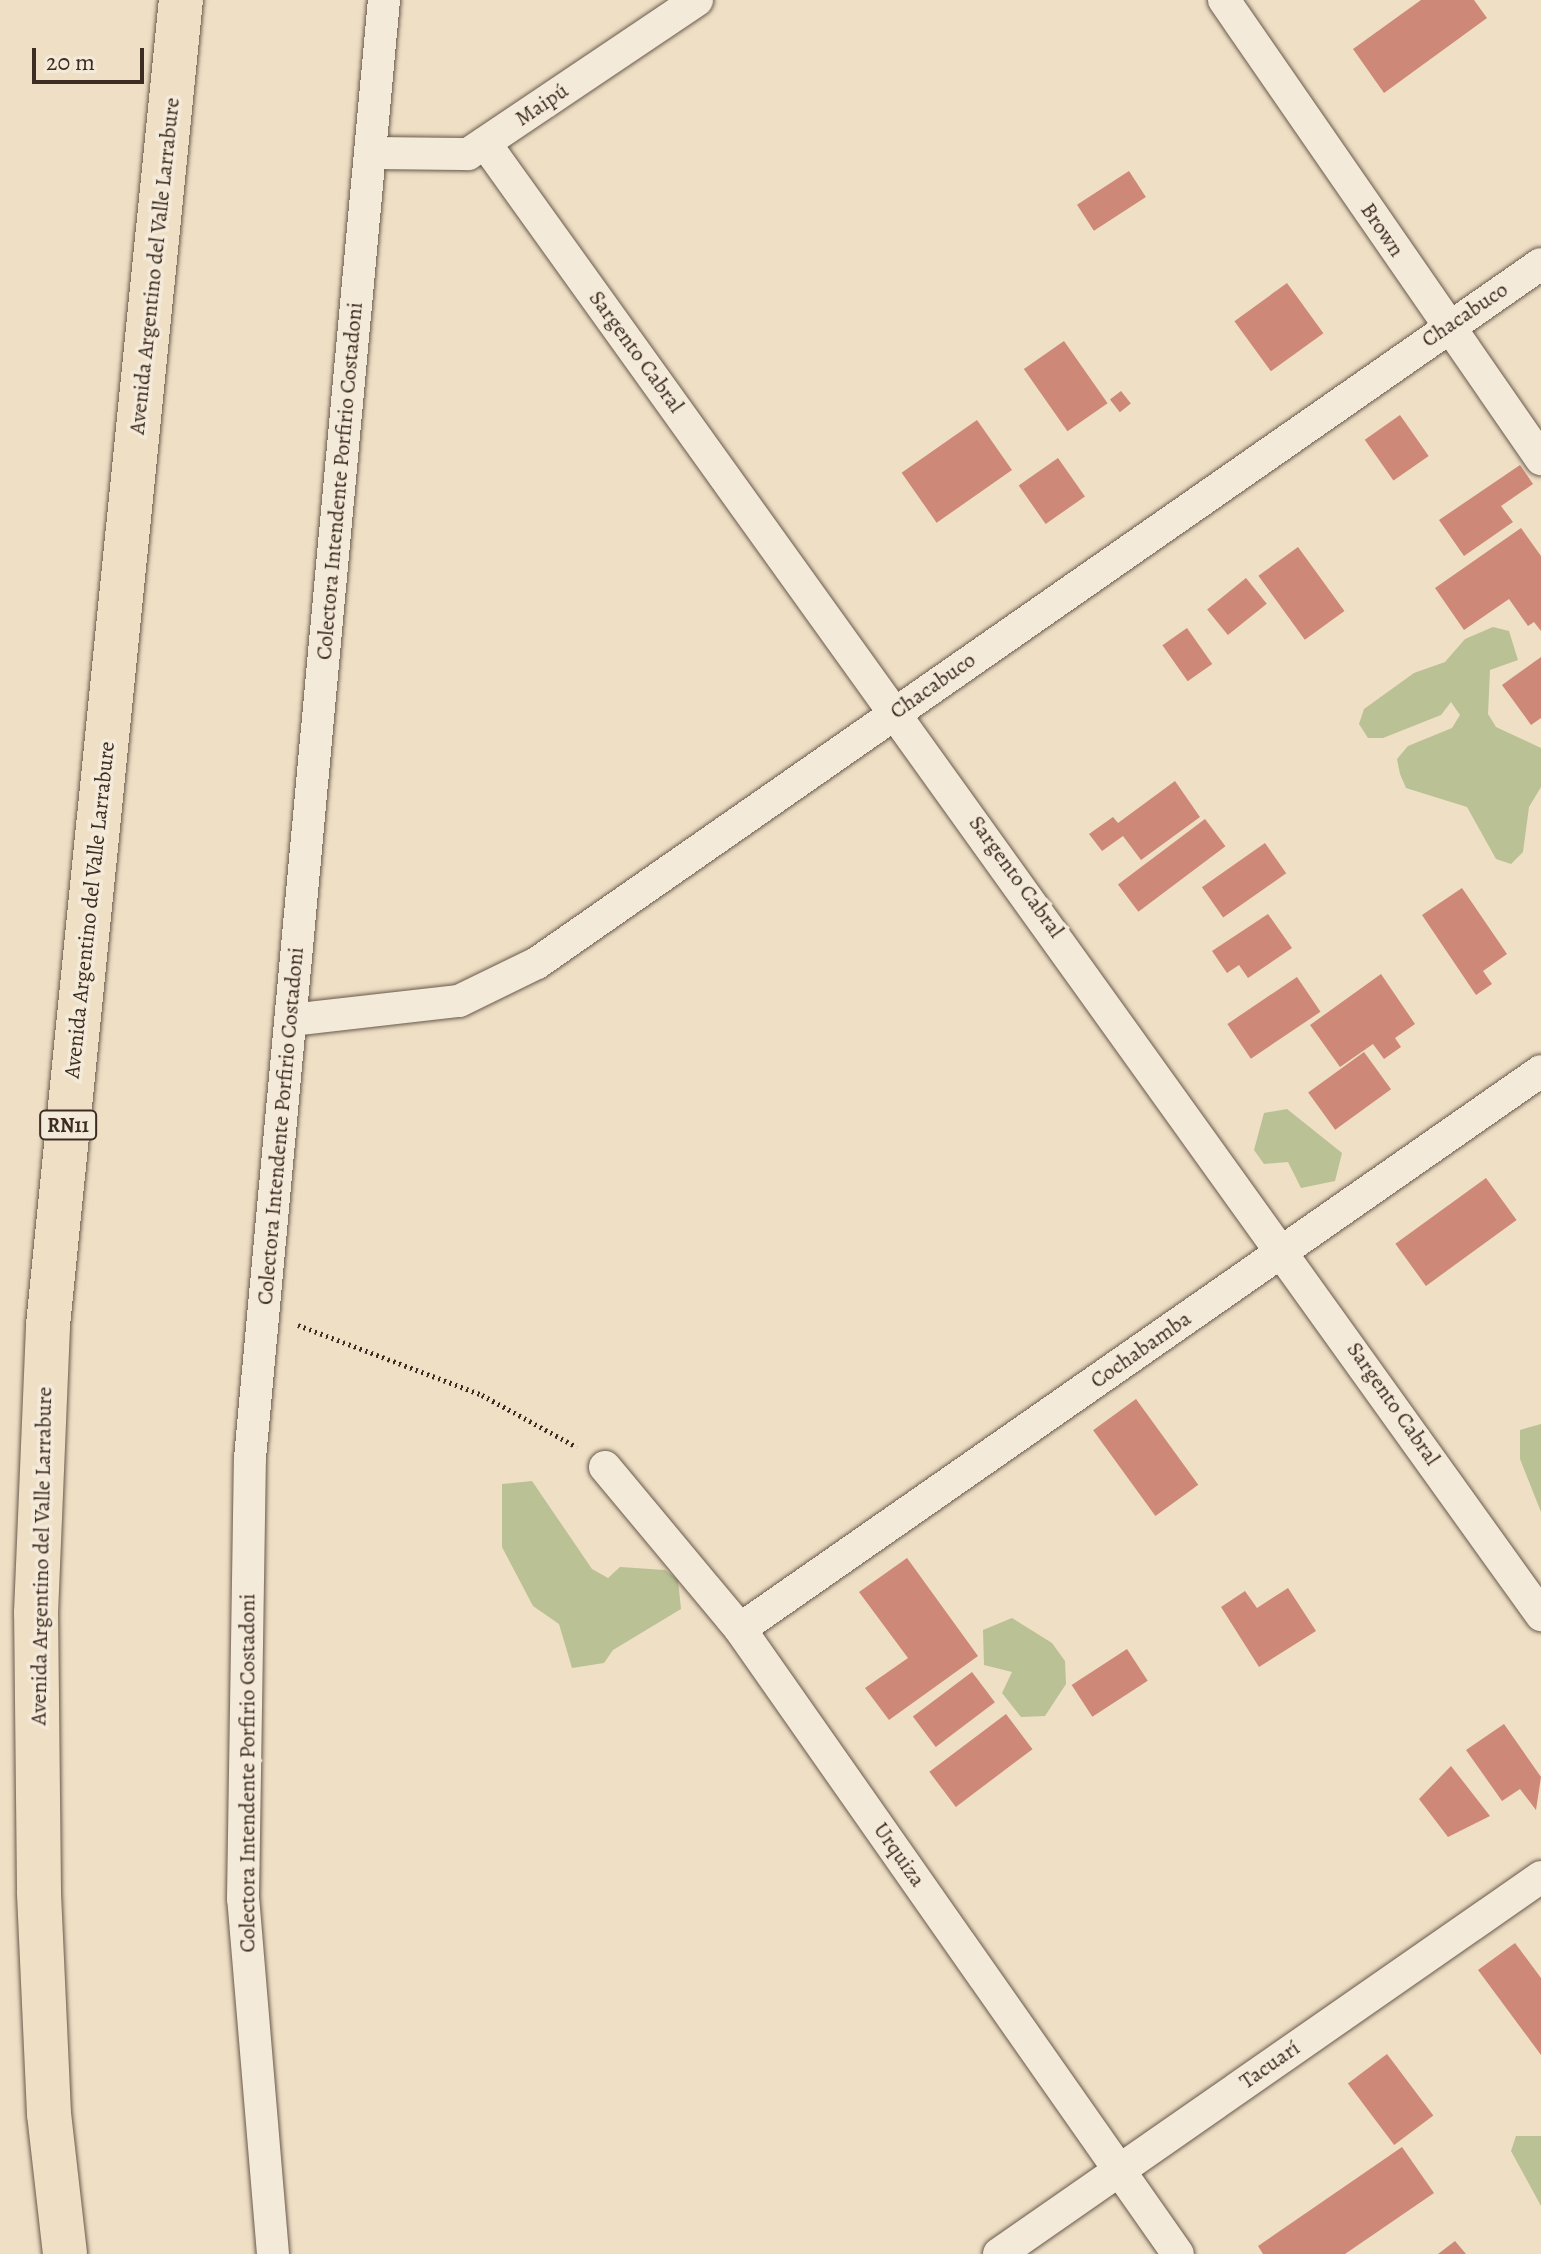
<!DOCTYPE html>
<meta charset="utf-8">
<style>
body{margin:0}
#map{position:relative;width:1541px;height:2254px;overflow:hidden;background:#eedfc5;font-family:Alegreya,serif}
div>[style]{position:absolute}
[style*='--x']{left:calc(var(--x)*1px);top:calc(var(--y)*1px);width:calc(var(--w)*1px);rotate:calc(var(--a)*1deg)}
.green>*{inset:0;background:#bac194}
.building>*{inset:0;background:#ce8877;transform-origin:0 0}
.path>*{height:5px;margin-top:-2.5px;transform-origin:0;background:repeating-linear-gradient(90deg,#3d2c22 0 2px,transparent 0 6px)}
.roads{filter:drop-shadow(0 0 2px #69594b) drop-shadow(0 0 2px #69594b)}
.street>*{height:32px;margin:-16px;padding:0 16px;transform-origin:16px;border-radius:16px;background:#f4ead9}
.highway>*{height:44px;margin:-22px;padding:0 22px;transform-origin:22px;border-radius:22px;background:#eedfc5}
span{translate:-50% -50%;white-space:nowrap;text-align:center;line-height:1.15;-webkit-text-stroke:7px #f4ead9;paint-order:stroke}
.shield-label span{padding:2px 6px;background:#f4ead9;border:2px solid;border-radius:6px;-webkit-text-stroke-width:0}
.shield-label{font-size:20px;color:#3d2c22;font-weight:700}
.street-label{font-size:22px;color:#3d2c22}
.scale{position:absolute;left:32px;top:48px;width:112px;height:36px;box-sizing:border-box;border:4px solid #3d2c22;border-top:0;padding-left:10px;font-size:24px;line-height:28px;white-space:nowrap;color:#3d2c22;-webkit-text-stroke:6px #f4ead9;paint-order:stroke}
</style>
<div id="map">
<div class="green">
<i style="clip-path:polygon(1493px 627px,1509px 631px,1518px 660px,1490px 670px,1488px 714px,1496px 727px,1541px 748px,1541px 787px,1529px 807px,1523px 852px,1511px 864px,1496px 859px,1467px 807px,1406px 788px,1400px 774px,1397px 759px,1408px 746px,1452px 728px,1460px 715px,1451px 702px,1441px 715px,1383px 738px,1368px 738px,1359px 724px,1364px 709px,1414px 673px,1445px 662px,1465px 639px)"></i>
<i style="clip-path:polygon(1287px 1109px,1342px 1153px,1335px 1181px,1301px 1188px,1288px 1162px,1264px 1164px,1254px 1150px,1264px 1113px)"></i>
<i style="clip-path:polygon(1541px 1424px,1541px 1512px,1520px 1459px,1520px 1430px)"></i>
<i style="clip-path:polygon(532px 1481px,592px 1569px,608px 1578px,620px 1567px,665px 1570px,678px 1580px,681px 1609px,613px 1650px,604px 1663px,572px 1668px,559px 1624px,533px 1606px,502px 1547px,502px 1484px)"></i>
<i style="clip-path:polygon(1012px 1618px,1052px 1643px,1065px 1661px,1066px 1684px,1045px 1716px,1021px 1717px,1002px 1693px,1012px 1672px,984px 1665px,983px 1630px)"></i>
<i style="clip-path:polygon(1516px 2136px,1541px 2136px,1541px 2206px,1511px 2151px)"></i>
</div>
<div class="building">
<i style="clip-path:polygon(1421px 0,1474px 0,1487px 18px,1384px 93px,1353px 49px)"></i>
<i style="left:1129px;top:171px;width:31px;height:62px;rotate:57deg"></i>
<i style="left:1287px;top:283px;width:62px;height:65px;rotate:54deg"></i>
<i style="left:1064px;top:341px;width:76px;height:49px;rotate:55deg"></i>
<i style="left:1121px;top:391px;width:16px;height:14px;rotate:52deg"></i>
<i style="left:1400px;top:415px;width:50px;height:43px;rotate:55deg"></i>
<i style="left:977px;top:420px;width:61px;height:92px;rotate:55deg"></i>
<i style="left:1058px;top:458px;width:47px;height:48px;rotate:55deg"></i>
<i style="clip-path:polygon(1520px 465px,1533px 484px,1501px 506px,1513px 522px,1464px 556px,1439px 520px)"></i>
<i style="clip-path:polygon(1521px 528px,1541px 556px,1541px 631px,1534px 622px,1528px 626px,1509px 599px,1464px 630px,1435px 588px)"></i>
<i style="left:1298px;top:547px;width:79px;height:49px;rotate:54deg"></i>
<i style="left:1246px;top:578px;width:33px;height:50px;rotate:51deg"></i>
<i style="left:1187px;top:628px;width:44px;height:30px;rotate:55deg"></i>
<i style="clip-path:polygon(1541px 657px,1541px 718px,1531px 725px,1502px 685px)"></i>
<i style="clip-path:polygon(1175px 781px,1200px 817px,1141px 860px,1123px 836px,1102px 851px,1089px 834px,1113px 817px,1118px 823px)"></i>
<i style="left:1205px;top:819px;width:34px;height:109px;rotate:53deg"></i>
<i style="left:1265px;top:843px;width:37px;height:77px;rotate:55deg"></i>
<i style="clip-path:polygon(1462px 888px,1507px 954px,1483px 971px,1492px 984px,1476px 995px,1422px 915px)"></i>
<i style="clip-path:polygon(1268px 914px,1292px 948px,1248px 978px,1239px 965px,1227px 973px,1212px 951px)"></i>
<i style="clip-path:polygon(1381px 974px,1415px 1024px,1395px 1038px,1401px 1047px,1384px 1059px,1373px 1044px,1340px 1067px,1310px 1025px)"></i>
<i style="left:1297px;top:977px;width:42px;height:84px;rotate:56deg"></i>
<i style="left:1364px;top:1052px;width:46px;height:69px;rotate:54deg"></i>
<i style="left:1486px;top:1178px;width:52px;height:112px;rotate:54deg"></i>
<i style="left:1136px;top:1399px;width:106px;height:53px;rotate:54deg"></i>
<i style="clip-path:polygon(907px 1558px,978px 1656px,889px 1720px,865px 1688px,908px 1658px,859px 1592px)"></i>
<i style="clip-path:polygon(1288px 1588px,1316px 1631px,1259px 1667px,1221px 1607px,1245px 1591px,1257px 1608px)"></i>
<i style="left:1127px;top:1649px;width:38px;height:66px;rotate:57deg"></i>
<i style="left:972px;top:1672px;width:38px;height:74px;rotate:53deg"></i>
<i style="left:1006px;top:1714px;width:44px;height:96px;rotate:53deg"></i>
<i style="clip-path:polygon(1504px 1724px,1541px 1777px,1536px 1810px,1520px 1789px,1502px 1801px,1466px 1750px)"></i>
<i style="clip-path:polygon(1451px 1766px,1490px 1816px,1448px 1837px,1419px 1799px)"></i>
<i style="clip-path:polygon(1515px 1943px,1541px 1978px,1541px 2055px,1478px 1970px)"></i>
<i style="left:1387px;top:2054px;width:77px;height:49px;rotate:53deg"></i>
<i style="clip-path:polygon(1402px 2147px,1434px 2193px,1345px 2254px,1263px 2254px,1258px 2246px)"></i>
<i style="clip-path:polygon(1455px 2241px,1466px 2254px,1438px 2254px)"></i>
</div>
<div class="path">
<i style="--x:298;--y:1325;--w:197;--a:20.8"></i>
<i style="--x:482;--y:1395;--w:108;--a:28.7"></i>
</div>
<div class="roads">
<div class="street">
<i style="--x:1224;--y:0;--w:558;--a:55.37"></i>
<i style="--x:485;--y:143;--w:1812;--a:54.34"></i>
<i style="--x:370;--y:153;--w:98;--a:0.6"></i>
<i style="--x:468;--y:154;--w:276;--a:-33.9"></i>
<i style="--x:291;--y:1020;--w:169;--a:-6.5"></i>
<i style="--x:459;--y:1001;--w:87;--a:-26"></i>
<i style="--x:537;--y:963;--w:1223;--a:-34.85"></i>
<i style="--x:605;--y:1467;--w:211;--a:50.2"></i>
<i style="--x:740;--y:1629;--w:763;--a:54.98"></i>
<i style="--x:740;--y:1629;--w:976;--a:-34.86"></i>
<i style="--x:273;--y:2254;--w:356;--a:-94.8"></i>
<i style="--x:243;--y:1899;--w:441;--a:-89.1"></i>
<i style="--x:250;--y:1458;--w:1464;--a:-84.75"></i>
<i style="--x:999;--y:2254;--w:660;--a:-34.82"></i>
</div>
<div class="highway">
<i style="--x:65;--y:2254;--w:141;--a:-96.5"></i>
<i style="--x:49;--y:2114;--w:223;--a:-92.6"></i>
<i style="--x:39;--y:1891;--w:278;--a:-90.6"></i>
<i style="--x:36;--y:1613;--w:288;--a:-87.6"></i>
<i style="--x:48;--y:1325;--w:1332;--a:-84.27"></i>
</div>
</div>
<div class="shield-label">
<span style="left:68px;top:1125px">RN11</span>
</div>
<div class="street-label">
<span style="left:542px;top:105px;rotate:-34deg">Maipú</span>
<span style="left:1382px;top:230px;rotate:56deg">Brown</span>
<span style="left:155px;top:266px;rotate:-84deg">Avenida Argentino del Valle Larrabure</span>
<span style="left:1465px;top:315px;rotate:-34deg">Chacabuco</span>
<span style="left:636px;top:352px;rotate:54deg">Sargento Cabral</span>
<span style="left:340px;top:481px;rotate:-85deg">Colectora Intendente Porfirio Costadoni</span>
<span style="left:933px;top:686px;rotate:-35deg">Chacabuco</span>
<span style="left:1016px;top:877px;rotate:54deg">Sargento Cabral</span>
<span style="left:90px;top:910px;rotate:-84deg">Avenida Argentino del Valle Larrabure</span>
<span style="left:281px;top:1126px;rotate:-85deg">Colectora Intendente Porfirio Costadoni</span>
<span style="left:1141px;top:1350px;rotate:-35deg">Cochabamba</span>
<span style="left:1393px;top:1404px;rotate:55deg">Sargento Cabral</span>
<span style="left:42px;top:1556px;rotate:-89deg">Avenida Argentino del Valle Larrabure</span>
<span style="left:248px;top:1773px;rotate:-90deg">Colectora Intendente Porfirio Costadoni</span>
<span style="left:899px;top:1855px;rotate:55deg">Urquiza</span>
<span style="left:1270px;top:2065px;rotate:-35deg">Tacuarí</span>
</div>
<div class="scale">20 m</div>
</div>
